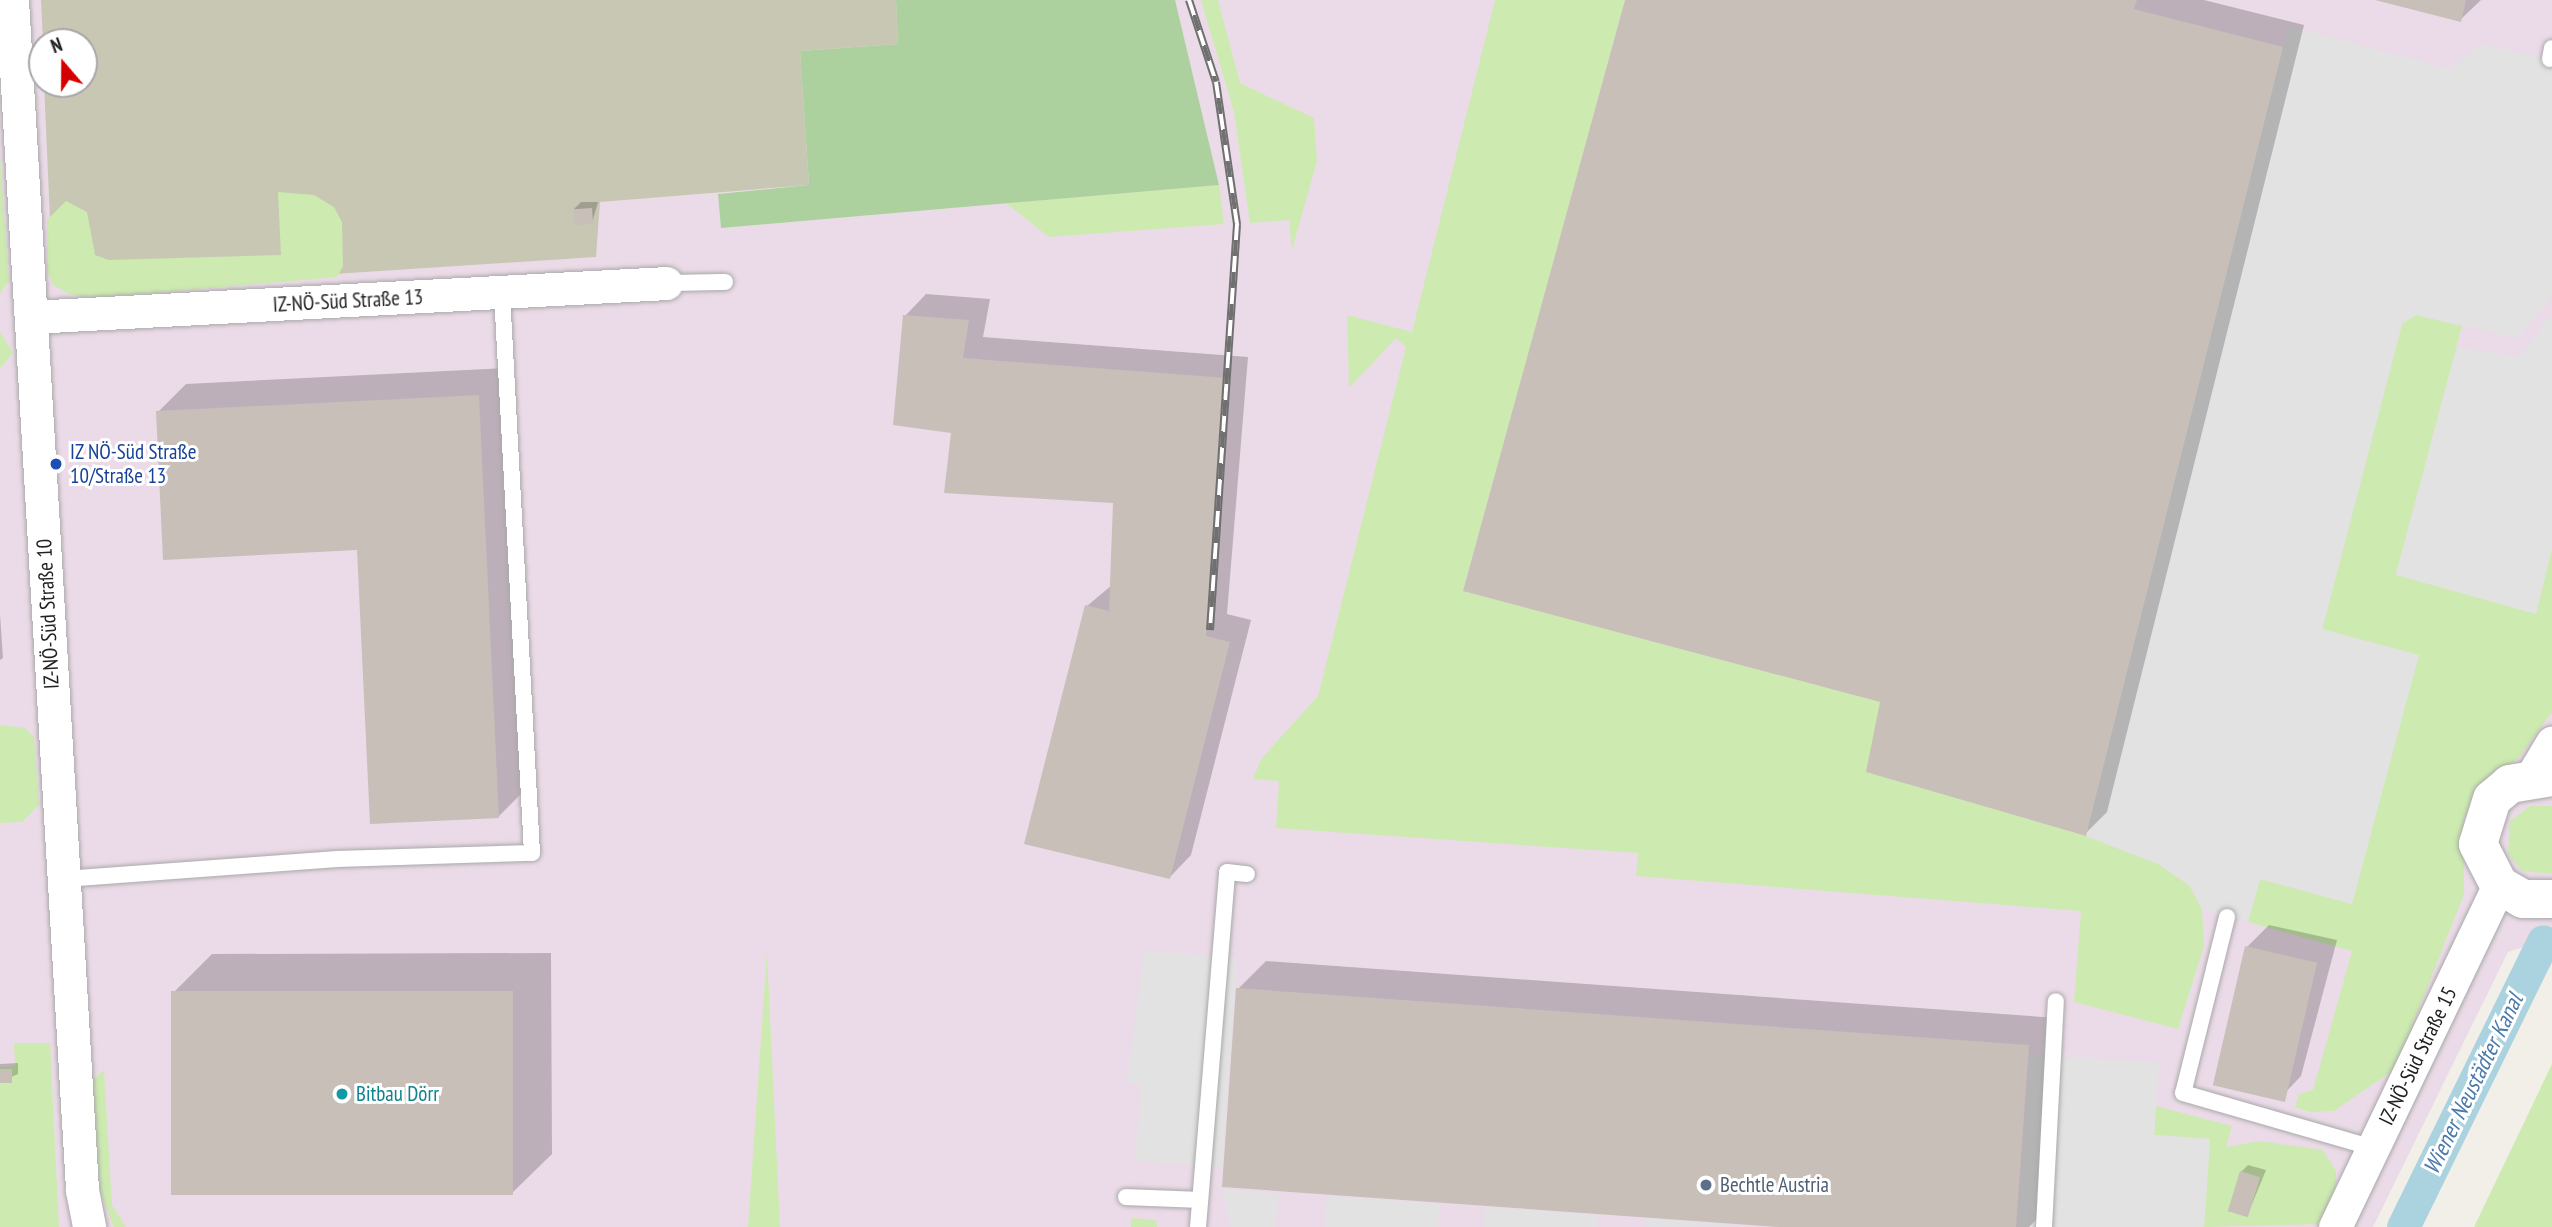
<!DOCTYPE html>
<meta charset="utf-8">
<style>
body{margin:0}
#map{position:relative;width:2552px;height:1227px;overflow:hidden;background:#f2efe9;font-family:"PT Sans Narrow",sans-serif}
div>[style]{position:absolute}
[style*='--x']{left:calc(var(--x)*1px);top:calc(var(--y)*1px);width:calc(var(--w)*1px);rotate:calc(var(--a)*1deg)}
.industrial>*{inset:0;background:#ebdbe8}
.construction>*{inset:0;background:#c7c7b4}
.grass>*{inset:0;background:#cdebb0}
.forest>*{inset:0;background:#add19e}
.parking>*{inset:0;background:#e2e2e2}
.shadow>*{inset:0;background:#0003}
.canal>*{height:33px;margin:-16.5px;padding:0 16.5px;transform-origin:16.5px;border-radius:16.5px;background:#aad3df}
.building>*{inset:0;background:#c7bfb8;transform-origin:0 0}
.roads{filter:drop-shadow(0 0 2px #a9a9a9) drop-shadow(0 0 2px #a9a9a9)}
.service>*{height:16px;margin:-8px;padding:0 8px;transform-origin:8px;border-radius:8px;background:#fff}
.minor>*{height:33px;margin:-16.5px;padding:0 16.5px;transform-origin:16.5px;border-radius:16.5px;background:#fff}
.tertiary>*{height:38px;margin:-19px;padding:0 19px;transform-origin:19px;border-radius:19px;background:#fff}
.rail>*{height:8px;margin-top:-4px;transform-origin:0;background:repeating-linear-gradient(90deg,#fff 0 16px,#707070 0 32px);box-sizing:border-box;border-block:2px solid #707070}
.dots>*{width:19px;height:19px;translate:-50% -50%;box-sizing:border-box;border:4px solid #fff;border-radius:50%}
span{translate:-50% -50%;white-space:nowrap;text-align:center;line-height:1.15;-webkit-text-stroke:6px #fff;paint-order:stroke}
.street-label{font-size:21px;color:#222}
.transit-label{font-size:21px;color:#164399}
.left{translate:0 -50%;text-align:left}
.culture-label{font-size:21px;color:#0d838f}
.service-label{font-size:21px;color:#4e5e75}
.water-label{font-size:23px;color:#4a7aab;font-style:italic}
.north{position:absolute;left:28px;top:28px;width:70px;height:70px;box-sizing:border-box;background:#fff;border:2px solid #a7a7a7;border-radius:50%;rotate:340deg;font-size:19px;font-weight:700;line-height:28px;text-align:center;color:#222}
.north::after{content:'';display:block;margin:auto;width:24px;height:32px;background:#d40000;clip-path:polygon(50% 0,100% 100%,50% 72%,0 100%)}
</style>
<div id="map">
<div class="industrial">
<i style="clip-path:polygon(evenodd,0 0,2552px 0,2552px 938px,2508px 952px,2373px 1227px,0 1227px,0 0,42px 42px,84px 42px,84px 84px,42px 84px,42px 42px)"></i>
</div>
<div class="construction">
<i style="clip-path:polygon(41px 0,896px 0,898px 44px,800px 51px,809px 185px,600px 202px,596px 257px,89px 290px,52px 265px,44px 84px,84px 84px,84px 42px,43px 42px)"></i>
</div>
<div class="grass">
<i style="clip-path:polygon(1201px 0,1218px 0,1240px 83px,1314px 118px,1317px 161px,1292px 250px,1289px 220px,1250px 223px,1234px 112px)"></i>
<i style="clip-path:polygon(1495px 0,1625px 0,1463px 591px,1880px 702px,1867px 772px,2086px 836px,2158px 864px,2189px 885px,2202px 909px,2204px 946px,2178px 1029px,2074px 1002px,2081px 911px,1636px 876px,1638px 853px,1276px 828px,1279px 781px,1253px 779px,1261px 759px,1318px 696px,1406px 347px,1396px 338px,1349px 388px,1347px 315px,1412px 332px)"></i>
<i style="clip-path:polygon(0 155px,9px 281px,0 293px)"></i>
<i style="clip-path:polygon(1219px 185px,1224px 224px,1049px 237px,1006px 203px)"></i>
<i style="clip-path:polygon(278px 192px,314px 195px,334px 207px,342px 222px,343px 266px,337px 277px,97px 298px,71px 295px,53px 285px,47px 270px,47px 220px,66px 201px,87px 212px,95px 255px,109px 260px,281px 255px)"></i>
<i style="clip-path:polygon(2416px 315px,2462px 326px,2396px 574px,2536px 613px,2552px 549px,2552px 712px,2519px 757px,2473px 799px,2463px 822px,2464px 894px,2395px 1069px,2334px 1111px,2309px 1112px,2295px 1107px,2299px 1094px,2313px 1090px,2352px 951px,2248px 922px,2260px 879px,2352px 904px,2322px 630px,2402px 324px)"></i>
<i style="clip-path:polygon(0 332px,13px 353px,0 368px)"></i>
<i style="clip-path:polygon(0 725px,25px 728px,34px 737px,39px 805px,22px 822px,0 823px)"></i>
<i style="clip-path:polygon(2530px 806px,2552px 806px,2552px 874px,2522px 871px,2508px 854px,2510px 821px)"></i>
<i style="clip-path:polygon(767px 952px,780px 1227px,748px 1227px)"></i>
<i style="clip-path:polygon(14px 1043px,50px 1043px,59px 1227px,0 1227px,0 1067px,15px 1066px)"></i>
<i style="clip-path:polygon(2552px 1064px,2552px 1227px,2474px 1227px)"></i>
<i style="clip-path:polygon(104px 1070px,112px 1205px,126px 1227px,114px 1227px,100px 1192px,91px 1081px)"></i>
<i style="clip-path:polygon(2156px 1106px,2232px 1126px,2226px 1147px,2259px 1141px,2323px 1150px,2336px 1171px,2336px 1194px,2321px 1224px,2204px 1227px,2210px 1139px,2154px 1135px)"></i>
<i style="clip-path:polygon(1131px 1218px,1156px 1220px,1157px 1227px,1131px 1227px)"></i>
</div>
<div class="forest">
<i style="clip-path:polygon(896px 0,1175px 0,1219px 185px,721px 228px,718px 194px,809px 185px,800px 51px,898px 44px)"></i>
</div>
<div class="parking">
<i style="clip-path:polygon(2288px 26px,2450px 69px,2480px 44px,2552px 60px,2552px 295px,2518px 338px,2416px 315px,2402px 324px,2322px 629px,2419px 655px,2352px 904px,2260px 879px,2248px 922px,2202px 909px,2189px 885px,2158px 864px,2086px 836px)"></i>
<i style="clip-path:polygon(2552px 314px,2552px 548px,2536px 614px,2396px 575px,2457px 347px,2520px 357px)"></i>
<i style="clip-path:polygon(1144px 951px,1237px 958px,1222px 1167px,1135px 1161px,1141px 1085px,1127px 1083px)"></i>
<i style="clip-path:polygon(2030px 1055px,2159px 1062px,2154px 1135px,2210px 1139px,2204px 1227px,2017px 1227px)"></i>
<i style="clip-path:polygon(1222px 1189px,1278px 1194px,1276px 1227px,1231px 1227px)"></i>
<i style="clip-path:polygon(1327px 1196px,1440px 1204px,1438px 1227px,1325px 1227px)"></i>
<i style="clip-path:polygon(1485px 1207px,1598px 1215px,1597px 1227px,1484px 1227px)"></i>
<i style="clip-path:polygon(1646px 1218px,1750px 1226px,1645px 1227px)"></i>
</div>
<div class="shadow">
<i style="clip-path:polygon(1626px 0,2204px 0,2304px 25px,2107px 812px,2085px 834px,1882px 701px)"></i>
<i style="clip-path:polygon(2378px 0,2481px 0,2460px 20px)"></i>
<i style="clip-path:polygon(581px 202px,598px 202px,592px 223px,574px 209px)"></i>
<i style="clip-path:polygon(926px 294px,990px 299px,983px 337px,1248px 357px,1227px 614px,1251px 620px,1191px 855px,1170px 877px,1087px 606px,1112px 585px,1115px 501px,953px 432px,905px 316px)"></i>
<i style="clip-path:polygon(507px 368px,527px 788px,499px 816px,359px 548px,158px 412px,186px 384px)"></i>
<i style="clip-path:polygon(0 614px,3px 658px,0 660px)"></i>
<i style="clip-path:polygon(2269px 925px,2337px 940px,2301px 1076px,2280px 1098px,2247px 947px)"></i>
<i style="clip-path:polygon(551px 953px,552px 1154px,512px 1193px,173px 993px,212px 954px)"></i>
<i style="clip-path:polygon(1266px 961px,2057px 1018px,2042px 1214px,2029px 1227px,1802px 1227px,1238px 989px)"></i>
<i style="clip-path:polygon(18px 1063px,18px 1074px,0 1082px,0 1064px)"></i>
<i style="clip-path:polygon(2248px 1165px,2266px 1170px,2248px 1214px,2241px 1172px)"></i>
</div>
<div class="canal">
<i style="--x:2403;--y:1227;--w:318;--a:-63.9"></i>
</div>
<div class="building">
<i style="clip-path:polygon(1625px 0,2137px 0,2134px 9px,2283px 47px,2086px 836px,1866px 772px,1880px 702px,1463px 591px)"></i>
<i style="clip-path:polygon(2375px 0,2466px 0,2461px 22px)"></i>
<i style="left:592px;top:208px;width:16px;height:19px;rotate:86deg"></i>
<i style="clip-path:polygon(903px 315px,969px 320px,963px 358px,1227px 378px,1206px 636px,1230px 642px,1170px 879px,1024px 844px,1085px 605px,1109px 611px,1113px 503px,944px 493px,951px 433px,893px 425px)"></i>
<i style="clip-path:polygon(479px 395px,499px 818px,370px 824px,357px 550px,163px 560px,156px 411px)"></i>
<i style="left:2245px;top:946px;width:74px;height:143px;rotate:13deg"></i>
<i style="clip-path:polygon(1236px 988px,2029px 1045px,2016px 1227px,1778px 1227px,1222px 1187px)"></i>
<i style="left:513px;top:991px;width:204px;height:342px;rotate:90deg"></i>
<i style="left:12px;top:1069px;width:14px;height:12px;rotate:90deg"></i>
<i style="left:2240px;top:1171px;width:21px;height:42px;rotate:17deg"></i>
</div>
<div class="roads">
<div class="service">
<i style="--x:2550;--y:59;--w:11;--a:-80"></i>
<i style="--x:666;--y:283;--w:59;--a:-1"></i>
<i style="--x:64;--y:879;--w:274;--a:-4.2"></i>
<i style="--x:337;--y:859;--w:195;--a:-1.8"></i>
<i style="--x:532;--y:853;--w:561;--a:-93.07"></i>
<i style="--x:2227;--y:917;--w:181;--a:104"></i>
<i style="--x:2183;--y:1093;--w:198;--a:16.1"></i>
<i style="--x:1126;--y:1197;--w:74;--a:2.3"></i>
<i style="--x:1198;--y:1227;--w:356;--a:-85.3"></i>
<i style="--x:1227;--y:872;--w:20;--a:6"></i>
<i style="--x:2044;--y:1227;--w:226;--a:-87"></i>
</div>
<div class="minor">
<i style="--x:12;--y:0;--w:1192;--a:86.63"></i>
<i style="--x:82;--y:1190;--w:38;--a:79"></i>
<i style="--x:31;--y:317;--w:636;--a:-3.06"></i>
<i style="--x:2532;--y:776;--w:39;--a:-59"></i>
<i style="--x:2335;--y:1227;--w:379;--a:-64.4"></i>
</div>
<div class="tertiary">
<i style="--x:2552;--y:777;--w:43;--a:170.5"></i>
<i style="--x:2510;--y:784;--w:23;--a:140"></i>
<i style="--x:2492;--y:799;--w:47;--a:107.3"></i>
<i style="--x:2478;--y:844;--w:46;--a:62.9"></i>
<i style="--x:2499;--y:885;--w:28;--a:30"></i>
<i style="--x:2523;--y:899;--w:29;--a:0"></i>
</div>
</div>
<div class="rail">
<i style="--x:1189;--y:0;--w:86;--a:71.8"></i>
<i style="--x:1216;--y:82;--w:144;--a:81.6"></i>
<i style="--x:1237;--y:224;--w:407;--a:93.8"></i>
</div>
<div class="dots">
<i style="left:56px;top:464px;background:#1a4fb4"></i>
<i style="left:342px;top:1094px;background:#0f9aa8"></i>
<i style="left:1706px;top:1185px;background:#5c6f8a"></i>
</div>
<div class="street-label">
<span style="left:348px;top:301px;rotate:-3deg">IZ-NÖ-Süd Straße 13</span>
<span style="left:48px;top:614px;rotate:-93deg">IZ-NÖ-Süd Straße 10</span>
<span style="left:2418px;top:1056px;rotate:-64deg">IZ-NÖ-Süd Straße 15</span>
</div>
<div class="transit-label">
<span class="left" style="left:70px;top:464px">IZ NÖ-Süd Straße<br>10/Straße 13</span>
</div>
<div class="culture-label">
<span class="left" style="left:356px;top:1094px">Bitbau Dörr</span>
</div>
<div class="service-label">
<span class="left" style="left:1720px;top:1185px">Bechtle Austria</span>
</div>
<div class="water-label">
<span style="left:2473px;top:1084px;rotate:-64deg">Wiener Neustädter Kanal</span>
</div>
<div class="north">N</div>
</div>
